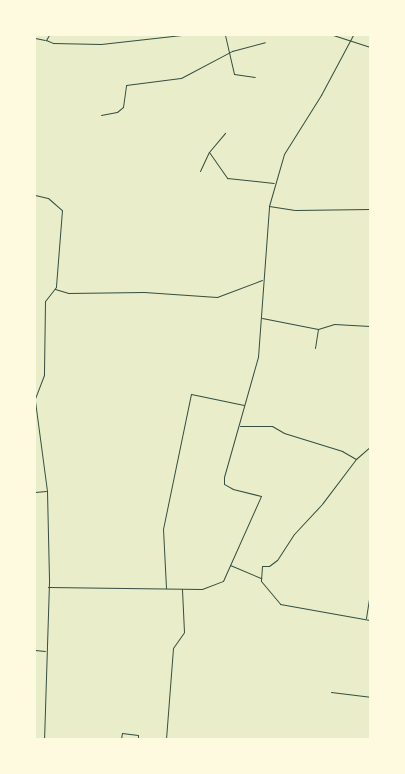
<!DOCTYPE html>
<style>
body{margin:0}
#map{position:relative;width:405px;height:774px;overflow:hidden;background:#e9edc9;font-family:"Noto Serif",serif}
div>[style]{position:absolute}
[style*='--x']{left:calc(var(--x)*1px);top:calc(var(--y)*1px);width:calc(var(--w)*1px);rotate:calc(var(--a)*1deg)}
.minor>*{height:1px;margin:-0.5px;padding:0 0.5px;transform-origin:0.5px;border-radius:0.5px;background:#344e41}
span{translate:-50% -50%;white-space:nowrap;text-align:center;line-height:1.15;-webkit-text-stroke:5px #fefae0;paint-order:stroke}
.frame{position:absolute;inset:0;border:36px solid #fefae0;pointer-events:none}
</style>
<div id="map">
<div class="minor">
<i style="--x:49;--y:35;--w:6;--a:121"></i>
<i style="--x:46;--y:40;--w:8;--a:23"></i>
<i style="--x:53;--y:43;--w:48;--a:1.2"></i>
<i style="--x:101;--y:44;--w:81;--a:-6.4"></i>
<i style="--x:225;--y:35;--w:40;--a:77"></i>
<i style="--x:234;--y:74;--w:21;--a:8"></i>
<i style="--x:333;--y:35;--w:39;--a:18"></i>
<i style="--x:35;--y:38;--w:10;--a:11"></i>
<i style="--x:101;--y:115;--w:16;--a:-11"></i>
<i style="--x:117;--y:112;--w:8;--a:-40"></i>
<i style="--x:123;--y:107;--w:22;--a:-82"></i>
<i style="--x:126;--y:85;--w:55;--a:-7.3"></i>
<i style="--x:181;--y:78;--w:58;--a:-27.9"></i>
<i style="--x:232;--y:51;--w:34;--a:-15"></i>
<i style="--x:209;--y:152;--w:32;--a:55"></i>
<i style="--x:227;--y:178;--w:47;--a:6.1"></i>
<i style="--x:200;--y:171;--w:21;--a:-65"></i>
<i style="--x:209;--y:152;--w:25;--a:-50"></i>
<i style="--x:35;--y:195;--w:13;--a:13"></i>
<i style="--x:48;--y:198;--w:18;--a:41"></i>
<i style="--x:62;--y:210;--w:77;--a:94.5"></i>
<i style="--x:56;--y:287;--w:18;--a:128"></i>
<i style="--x:45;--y:301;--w:74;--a:90.8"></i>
<i style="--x:44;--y:375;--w:25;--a:111"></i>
<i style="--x:269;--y:206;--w:26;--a:9"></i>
<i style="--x:295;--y:210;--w:75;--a:-0.8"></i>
<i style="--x:55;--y:289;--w:14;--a:17"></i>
<i style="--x:68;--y:293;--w:76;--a:-0.8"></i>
<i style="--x:144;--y:292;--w:73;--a:3.9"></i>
<i style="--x:217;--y:297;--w:48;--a:-20.7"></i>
<i style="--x:262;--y:318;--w:57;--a:11.1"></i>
<i style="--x:318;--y:329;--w:17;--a:-17"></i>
<i style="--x:334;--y:324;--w:36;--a:3"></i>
<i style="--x:315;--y:348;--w:19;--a:-81"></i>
<i style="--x:35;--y:401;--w:91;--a:82.4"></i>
<i style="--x:47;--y:491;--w:91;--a:88.7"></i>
<i style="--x:49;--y:582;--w:157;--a:91.8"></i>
<i style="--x:240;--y:426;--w:32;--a:0"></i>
<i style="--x:272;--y:426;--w:14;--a:30"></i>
<i style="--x:284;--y:433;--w:61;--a:17.2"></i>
<i style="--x:342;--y:451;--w:16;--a:30"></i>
<i style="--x:356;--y:459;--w:18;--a:-41"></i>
<i style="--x:356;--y:459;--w:56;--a:127.1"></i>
<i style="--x:322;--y:504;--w:41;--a:133"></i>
<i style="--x:294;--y:534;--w:31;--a:123"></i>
<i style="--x:277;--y:560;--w:10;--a:143"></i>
<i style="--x:269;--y:566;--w:7;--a:180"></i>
<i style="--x:262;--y:566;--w:15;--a:94"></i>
<i style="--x:261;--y:581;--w:30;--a:50"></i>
<i style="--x:280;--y:604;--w:91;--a:10.1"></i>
<i style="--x:35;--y:492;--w:11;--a:-5"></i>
<i style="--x:230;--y:565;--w:34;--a:23"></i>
<i style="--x:48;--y:587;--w:154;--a:0.7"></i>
<i style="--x:202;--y:589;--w:22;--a:-21"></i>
<i style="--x:223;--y:581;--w:93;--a:-65.9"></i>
<i style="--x:261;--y:496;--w:29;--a:-166"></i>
<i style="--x:233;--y:489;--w:10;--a:-151"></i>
<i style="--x:224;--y:484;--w:7;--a:-90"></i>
<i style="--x:224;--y:477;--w:125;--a:-74.2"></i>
<i style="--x:258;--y:357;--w:151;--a:-85.8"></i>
<i style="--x:269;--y:206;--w:54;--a:-73.9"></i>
<i style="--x:284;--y:154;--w:70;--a:-57.9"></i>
<i style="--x:321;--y:95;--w:68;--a:-61.9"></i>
<i style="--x:166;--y:588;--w:59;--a:-92.9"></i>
<i style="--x:163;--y:529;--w:138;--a:-78.3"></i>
<i style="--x:191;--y:394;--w:54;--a:11.7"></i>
<i style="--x:366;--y:618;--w:24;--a:-81"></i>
<i style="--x:35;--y:650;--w:10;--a:6"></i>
<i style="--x:331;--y:692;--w:39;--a:7"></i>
<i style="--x:106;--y:739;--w:1;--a:0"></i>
<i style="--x:121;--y:739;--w:6;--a:-81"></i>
<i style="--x:122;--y:733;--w:16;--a:7"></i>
<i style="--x:138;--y:735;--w:4;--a:90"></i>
<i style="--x:166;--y:739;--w:91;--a:-85.6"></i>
<i style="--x:173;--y:648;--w:19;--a:-55"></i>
<i style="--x:184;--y:632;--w:43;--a:-92.7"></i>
</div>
<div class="frame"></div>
</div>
